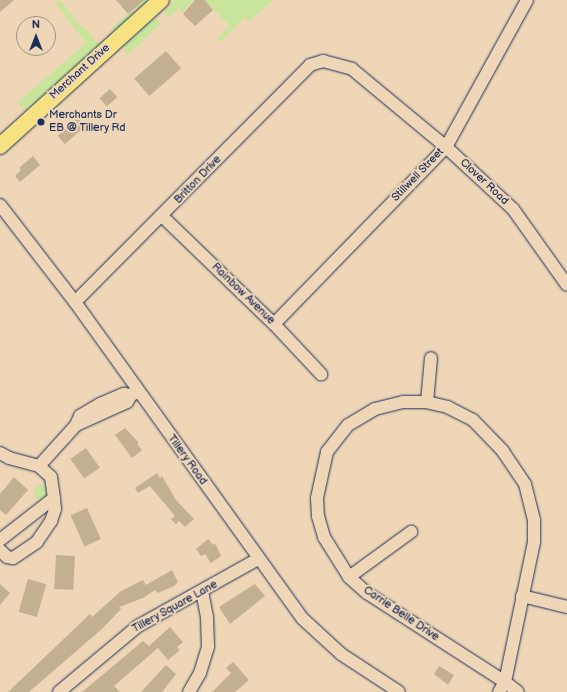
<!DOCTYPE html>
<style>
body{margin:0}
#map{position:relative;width:567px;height:692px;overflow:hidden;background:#eed6b6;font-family:"Balsamiq Sans",sans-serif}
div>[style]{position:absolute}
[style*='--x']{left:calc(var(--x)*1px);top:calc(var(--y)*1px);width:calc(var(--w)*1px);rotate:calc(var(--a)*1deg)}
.green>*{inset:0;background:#c9e59c}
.round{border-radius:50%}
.building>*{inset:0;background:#c3b091;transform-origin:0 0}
.roads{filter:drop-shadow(0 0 1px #1b2f5e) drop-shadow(0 0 1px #1b2f5e)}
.minor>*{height:12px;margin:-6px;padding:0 6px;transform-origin:6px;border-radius:6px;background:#eed6b6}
.major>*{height:16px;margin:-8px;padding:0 8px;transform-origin:8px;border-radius:8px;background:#f6e281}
.dots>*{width:11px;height:11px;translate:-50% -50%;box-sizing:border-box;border:2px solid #eed6b6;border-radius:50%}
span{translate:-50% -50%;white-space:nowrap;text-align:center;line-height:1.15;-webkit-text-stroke:4px #eed6b6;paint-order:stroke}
.street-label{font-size:11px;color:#1b2f5e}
.poi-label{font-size:11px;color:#1b2f5e}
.left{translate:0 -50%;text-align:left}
.north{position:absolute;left:16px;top:16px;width:40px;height:40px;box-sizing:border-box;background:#eed6b6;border:1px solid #9a9393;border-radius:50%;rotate:0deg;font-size:11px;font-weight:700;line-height:16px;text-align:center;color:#1b2f5e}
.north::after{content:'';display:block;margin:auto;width:14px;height:18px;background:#1b2f5e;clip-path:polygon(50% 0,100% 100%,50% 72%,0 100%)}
</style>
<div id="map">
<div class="green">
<i style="clip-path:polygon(60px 0,80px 26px,85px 27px,96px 42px,102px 43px,25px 111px,18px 102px,86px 43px,55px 3px)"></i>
<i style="clip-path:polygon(144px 0,150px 0,113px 32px,112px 28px,132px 10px,134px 12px,138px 9px,136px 7px)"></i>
<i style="clip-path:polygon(174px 0,198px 0,194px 0,182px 12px,179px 8px,174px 12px,170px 16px,173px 22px,164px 12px)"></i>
<i style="clip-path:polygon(205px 0,273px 0,251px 20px,244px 18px,220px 42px,217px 38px,230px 26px)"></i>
<i style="clip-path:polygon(152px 20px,157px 20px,164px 29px,159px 26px,128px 54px,130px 59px,125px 52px,124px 45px)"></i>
<i class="round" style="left:34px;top:485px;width:16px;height:16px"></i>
</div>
<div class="building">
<i style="clip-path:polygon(0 0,14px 0,0 12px)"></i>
<i style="clip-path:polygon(116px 0,144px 0,128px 14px)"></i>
<i style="clip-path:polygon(195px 0,205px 0,213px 10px,195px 26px,183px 14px)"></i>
<i style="left:166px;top:51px;width:23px;height:42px;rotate:49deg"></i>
<i style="left:110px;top:89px;width:11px;height:14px;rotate:49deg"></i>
<i style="left:78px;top:118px;width:11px;height:27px;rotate:49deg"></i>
<i style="clip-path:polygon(33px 156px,40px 165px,20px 182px,15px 176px,21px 170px,19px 168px)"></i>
<i style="clip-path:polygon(125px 428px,139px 443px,137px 444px,142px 450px,132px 458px,115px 435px)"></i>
<i style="left:86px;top:448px;width:24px;height:19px;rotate:55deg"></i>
<i style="clip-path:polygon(157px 473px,160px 478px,162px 476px,176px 500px,194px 519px,185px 527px,179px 521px,176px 524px,171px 519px,175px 516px,150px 486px,138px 493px,135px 488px)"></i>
<i style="clip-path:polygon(14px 477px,28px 490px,6px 515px,0 510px,0 494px)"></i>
<i style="left:87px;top:508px;width:34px;height:18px;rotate:66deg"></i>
<i style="clip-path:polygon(208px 539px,213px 545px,215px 543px,221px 556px,211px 563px,205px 554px,201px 556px,196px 549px)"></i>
<i style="left:56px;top:555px;width:19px;height:34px;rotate:3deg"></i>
<i style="clip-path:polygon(172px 570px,178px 582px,174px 586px,158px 593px,155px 590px,143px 598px,119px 607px,121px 609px,103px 628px,29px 692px,8px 692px,90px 614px,92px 617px,121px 591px,143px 580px,146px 585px)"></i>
<i style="left:28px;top:579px;width:19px;height:34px;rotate:16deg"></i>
<i style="clip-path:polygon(0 584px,10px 593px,0 605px)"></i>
<i style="clip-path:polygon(255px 584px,265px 596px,230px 624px,219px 607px)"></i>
<i style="clip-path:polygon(170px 627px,183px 642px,177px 647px,180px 650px,168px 660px,158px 648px,114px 686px,120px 692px,82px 692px,143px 641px,149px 646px)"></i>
<i style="clip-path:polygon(233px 662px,249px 680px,235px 692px,212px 692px,231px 673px,226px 668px)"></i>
<i style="clip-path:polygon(166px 665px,176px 674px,162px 692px,141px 692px)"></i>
<i style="clip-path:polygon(439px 666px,454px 675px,448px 685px,434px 674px)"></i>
</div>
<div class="roads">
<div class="minor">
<i style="--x:0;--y:205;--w:123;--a:52.3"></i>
<i style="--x:75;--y:302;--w:390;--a:54.3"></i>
<i style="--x:303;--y:619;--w:52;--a:42.6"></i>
<i style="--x:341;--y:654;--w:69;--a:33.2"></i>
<i style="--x:162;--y:216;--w:156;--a:44"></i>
<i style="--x:274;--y:324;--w:69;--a:46.8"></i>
<i style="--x:75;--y:302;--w:334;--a:-45.2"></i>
<i style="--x:310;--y:65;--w:14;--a:-17"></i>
<i style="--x:323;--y:61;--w:30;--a:15"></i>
<i style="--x:352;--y:69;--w:122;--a:39.7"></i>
<i style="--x:446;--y:147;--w:91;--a:42.8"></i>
<i style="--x:513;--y:209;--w:93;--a:54.6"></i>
<i style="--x:274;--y:324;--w:247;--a:-45.8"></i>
<i style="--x:446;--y:147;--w:168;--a:-61.1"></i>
<i style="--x:427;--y:402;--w:44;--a:-84.8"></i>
<i style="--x:76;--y:425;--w:56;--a:-24.3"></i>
<i style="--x:127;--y:402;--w:8;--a:-60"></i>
<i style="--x:0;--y:453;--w:10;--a:29"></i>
<i style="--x:9;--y:458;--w:31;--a:15"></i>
<i style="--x:39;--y:466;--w:16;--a:43"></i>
<i style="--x:51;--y:477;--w:21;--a:82"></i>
<i style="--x:39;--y:466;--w:55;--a:-47.9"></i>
<i style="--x:76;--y:425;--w:10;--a:-66"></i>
<i style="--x:80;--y:416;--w:23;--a:-31"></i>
<i style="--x:100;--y:404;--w:26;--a:-23"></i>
<i style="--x:124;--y:394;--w:7;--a:8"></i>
<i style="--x:131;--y:395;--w:8;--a:-23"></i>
<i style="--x:0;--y:540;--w:68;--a:-37.9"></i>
<i style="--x:54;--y:498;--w:11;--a:85"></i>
<i style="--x:55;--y:509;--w:13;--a:108"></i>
<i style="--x:51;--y:521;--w:25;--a:124"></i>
<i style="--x:37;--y:542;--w:29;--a:146"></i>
<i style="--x:13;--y:558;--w:6;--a:-171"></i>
<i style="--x:7;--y:557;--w:10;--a:-135"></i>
<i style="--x:349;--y:577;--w:77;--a:-36"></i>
<i style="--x:522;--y:596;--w:46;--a:13.7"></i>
<i style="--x:59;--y:692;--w:103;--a:-39.9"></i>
<i style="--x:138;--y:626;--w:137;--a:-29.2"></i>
<i style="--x:189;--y:692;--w:22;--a:-60"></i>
<i style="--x:200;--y:673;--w:28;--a:-73"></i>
<i style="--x:208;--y:646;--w:29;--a:-92"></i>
<i style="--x:207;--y:617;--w:25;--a:-101"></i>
<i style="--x:499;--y:692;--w:12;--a:-59"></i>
<i style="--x:505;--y:682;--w:143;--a:-78.3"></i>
<i style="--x:534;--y:542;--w:22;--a:-90"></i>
<i style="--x:534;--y:520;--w:37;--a:-104"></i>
<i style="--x:525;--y:484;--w:40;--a:-124"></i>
<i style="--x:503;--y:451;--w:43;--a:-134.1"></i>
<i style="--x:473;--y:420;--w:28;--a:-153"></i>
<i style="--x:448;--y:407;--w:22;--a:-167"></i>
<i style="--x:427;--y:402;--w:24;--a:180"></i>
<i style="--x:403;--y:402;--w:29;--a:166"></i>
<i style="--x:375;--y:409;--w:31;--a:149"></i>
<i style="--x:348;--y:425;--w:34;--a:128"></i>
<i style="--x:327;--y:452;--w:47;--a:102.3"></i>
<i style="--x:317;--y:498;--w:18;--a:87"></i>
<i style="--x:318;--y:516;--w:22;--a:74"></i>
<i style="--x:324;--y:537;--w:47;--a:58"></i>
<i style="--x:349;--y:577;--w:24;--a:42"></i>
<i style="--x:367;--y:593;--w:164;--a:32.8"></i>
<i style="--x:505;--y:682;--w:16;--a:38"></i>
</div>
<div class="major">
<i style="--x:0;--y:146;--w:217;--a:-42.2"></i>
</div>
</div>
<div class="dots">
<i style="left:41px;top:122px;background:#1b2f5e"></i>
</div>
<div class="street-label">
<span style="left:80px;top:72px;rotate:-42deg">Merchant Drive</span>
<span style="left:418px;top:175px;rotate:-46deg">Stillwell Street</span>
<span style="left:198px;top:180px;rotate:-46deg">Britton Drive</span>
<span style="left:484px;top:182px;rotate:43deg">Clover Road</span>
<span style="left:243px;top:294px;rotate:44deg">Rainbow Avenue</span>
<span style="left:187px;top:460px;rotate:54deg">Tillery Road</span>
<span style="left:175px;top:607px;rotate:-29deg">Tillery Square Lane</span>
<span style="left:401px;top:614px;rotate:34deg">Carrie Belle Drive</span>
</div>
<div class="poi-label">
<span class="left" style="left:49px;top:122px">Merchants Dr<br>EB @ Tillery Rd</span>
</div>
<div class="north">N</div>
</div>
